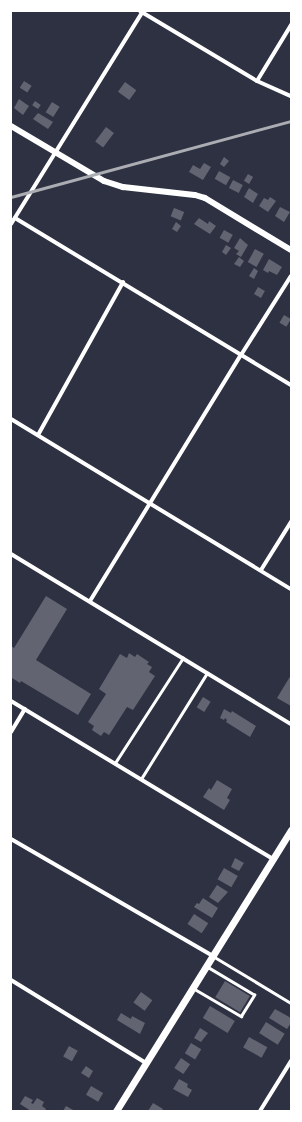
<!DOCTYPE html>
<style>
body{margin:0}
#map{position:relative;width:302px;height:1122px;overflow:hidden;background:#2d3142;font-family:Jost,sans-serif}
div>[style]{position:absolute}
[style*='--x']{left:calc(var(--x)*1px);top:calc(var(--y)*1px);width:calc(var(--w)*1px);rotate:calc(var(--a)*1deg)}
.building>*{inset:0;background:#626471;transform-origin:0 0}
.service>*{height:2.5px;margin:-1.25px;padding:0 1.25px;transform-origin:1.25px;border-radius:1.25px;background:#fff}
.minor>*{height:4px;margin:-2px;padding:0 2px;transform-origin:2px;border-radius:2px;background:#fff}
.tertiary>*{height:6px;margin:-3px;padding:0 3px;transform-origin:3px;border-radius:3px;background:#fff}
.secondary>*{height:7px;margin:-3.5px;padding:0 3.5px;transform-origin:3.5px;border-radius:3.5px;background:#fff}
.rail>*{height:2.5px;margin:-1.25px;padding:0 1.25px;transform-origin:1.25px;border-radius:1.25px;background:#abadb3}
span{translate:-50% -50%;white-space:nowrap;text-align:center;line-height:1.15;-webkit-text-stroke:3.5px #fff;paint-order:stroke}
.frame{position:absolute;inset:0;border:12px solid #fff;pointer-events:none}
</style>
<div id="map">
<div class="building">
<i style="left:24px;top:81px;width:9px;height:8px;rotate:32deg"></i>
<i style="left:125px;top:82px;width:14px;height:12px;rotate:36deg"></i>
<i style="clip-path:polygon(19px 99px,29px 106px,23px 115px,14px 108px)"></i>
<i style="left:35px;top:101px;width:7px;height:5px;rotate:34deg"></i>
<i style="left:52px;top:102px;width:9px;height:12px;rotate:32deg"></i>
<i style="clip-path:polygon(38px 113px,53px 122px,48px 129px,33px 119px)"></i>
<i style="left:106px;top:127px;width:10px;height:18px;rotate:37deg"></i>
<i style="clip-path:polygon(224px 157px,229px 161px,224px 167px,220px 164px)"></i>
<i style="clip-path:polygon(204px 163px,211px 167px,203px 180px,189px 172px,193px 165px,200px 169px)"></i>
<i style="left:219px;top:171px;width:13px;height:9px;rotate:29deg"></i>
<i style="left:248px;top:174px;width:6px;height:8px;rotate:31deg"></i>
<i style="left:233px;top:180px;width:11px;height:9px;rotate:27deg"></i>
<i style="clip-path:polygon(249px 188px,258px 194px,253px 203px,244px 197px)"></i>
<i style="clip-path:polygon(270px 197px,276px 201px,268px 212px,259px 206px,264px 198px,268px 200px)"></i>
<i style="clip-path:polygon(280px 207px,290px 212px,284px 222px,275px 216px)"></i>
<i style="left:174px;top:208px;width:11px;height:9px;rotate:22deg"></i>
<i style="clip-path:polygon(199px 218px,208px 224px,209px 221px,216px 226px,210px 234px,194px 224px)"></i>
<i style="clip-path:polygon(176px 222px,181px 226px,177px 232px,172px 229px)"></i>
<i style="left:224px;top:230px;width:10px;height:9px;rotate:29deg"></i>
<i style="clip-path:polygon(240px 238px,248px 245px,241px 257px,236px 254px,239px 251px,234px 248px)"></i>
<i style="clip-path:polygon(226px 245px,231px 248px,226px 255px,222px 252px)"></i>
<i style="left:255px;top:249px;width:10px;height:15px;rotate:29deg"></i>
<i style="clip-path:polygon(239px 257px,244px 261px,240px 267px,234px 264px)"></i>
<i style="clip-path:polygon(269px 259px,282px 267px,277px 275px,269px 271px,268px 273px,263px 270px)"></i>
<i style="clip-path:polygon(254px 268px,258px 271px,254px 279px,249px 276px)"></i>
<i style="left:258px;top:287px;width:8px;height:8px;rotate:30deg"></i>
<i style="left:284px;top:315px;width:8px;height:9px;rotate:30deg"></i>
<i style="clip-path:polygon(46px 596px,67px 609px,36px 660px,91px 694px,78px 715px,21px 681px,20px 683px,12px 678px,11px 680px,11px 646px,14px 648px)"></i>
<i style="clip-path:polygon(129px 653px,135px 657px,137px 654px,149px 662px,147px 664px,152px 667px,149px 672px,155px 676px,133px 710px,127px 707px,109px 735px,104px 732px,101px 736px,92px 730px,94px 726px,88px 722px,106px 694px,99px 689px,120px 654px,127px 658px)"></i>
<i style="clip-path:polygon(291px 675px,291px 706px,277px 698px)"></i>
<i style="left:203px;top:697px;width:9px;height:12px;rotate:32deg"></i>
<i style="clip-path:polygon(224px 709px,231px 713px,232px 711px,256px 726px,250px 737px,226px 722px,227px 720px,225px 718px,224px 720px,220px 718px)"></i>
<i style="clip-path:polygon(217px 780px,232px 789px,227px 798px,230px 800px,224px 810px,203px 797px,209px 788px,211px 790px)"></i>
<i style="clip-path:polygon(235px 858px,244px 863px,239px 871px,231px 867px)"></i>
<i style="left:224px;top:868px;width:16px;height:13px;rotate:30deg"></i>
<i style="clip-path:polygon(217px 885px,228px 892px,218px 903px,209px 897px)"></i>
<i style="clip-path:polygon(203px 898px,218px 908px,212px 918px,194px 907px,197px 903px,199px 904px)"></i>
<i style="left:194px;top:914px;width:17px;height:12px;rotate:33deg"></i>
<i style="left:225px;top:981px;width:29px;height:19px;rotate:31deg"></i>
<i style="left:141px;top:992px;width:14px;height:13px;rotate:36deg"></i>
<i style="left:210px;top:1006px;width:29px;height:14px;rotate:31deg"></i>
<i style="clip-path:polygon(275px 1009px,291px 1018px,291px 1023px,287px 1029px,269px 1018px)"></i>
<i style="clip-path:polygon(121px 1013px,131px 1019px,132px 1016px,145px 1023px,140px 1034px,117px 1020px)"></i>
<i style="left:266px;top:1022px;width:22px;height:13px;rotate:32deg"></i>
<i style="clip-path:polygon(200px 1028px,208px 1033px,201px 1042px,194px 1038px)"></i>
<i style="left:249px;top:1037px;width:21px;height:12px;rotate:29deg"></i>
<i style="left:191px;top:1043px;width:12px;height:12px;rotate:31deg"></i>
<i style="left:69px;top:1046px;width:10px;height:12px;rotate:29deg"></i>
<i style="left:181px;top:1058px;width:11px;height:12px;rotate:34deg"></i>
<i style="clip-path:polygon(86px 1066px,93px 1071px,89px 1078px,81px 1073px)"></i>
<i style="clip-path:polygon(179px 1079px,188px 1084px,187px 1087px,192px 1090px,188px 1097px,173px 1089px)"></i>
<i style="left:91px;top:1086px;width:14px;height:10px;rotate:30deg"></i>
<i style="clip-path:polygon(25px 1096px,33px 1100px,31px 1103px,33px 1104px,37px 1098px,44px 1102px,42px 1106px,46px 1109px,45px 1111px,31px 1111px,20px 1104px)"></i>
<i style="clip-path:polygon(153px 1103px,163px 1109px,162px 1111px,148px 1111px)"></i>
<i style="clip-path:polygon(66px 1106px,75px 1111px,63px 1111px)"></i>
</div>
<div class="service">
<i style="--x:115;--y:763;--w:125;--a:-57.1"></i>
<i style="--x:141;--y:779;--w:125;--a:-58.1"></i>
<i style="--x:213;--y:956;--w:91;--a:31.1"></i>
<i style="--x:193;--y:988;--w:56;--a:30.3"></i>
<i style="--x:241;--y:1016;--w:25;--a:-58"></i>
<i style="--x:254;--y:995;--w:55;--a:-149.2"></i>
</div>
<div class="minor">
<i style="--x:140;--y:11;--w:136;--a:30.9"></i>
<i style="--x:257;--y:81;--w:37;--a:24"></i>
<i style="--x:257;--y:81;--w:66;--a:-58.7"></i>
<i style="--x:15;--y:218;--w:323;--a:31.2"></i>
<i style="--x:11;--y:224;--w:251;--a:-58.2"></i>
<i style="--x:11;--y:419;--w:328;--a:31.3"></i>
<i style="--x:38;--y:435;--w:175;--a:-60.9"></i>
<i style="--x:11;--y:554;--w:328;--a:31.3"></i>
<i style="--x:261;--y:570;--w:57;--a:-58"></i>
<i style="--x:90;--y:601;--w:289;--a:-58.5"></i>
<i style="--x:241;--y:355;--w:93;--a:-57.7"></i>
<i style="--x:11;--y:701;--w:306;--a:31.1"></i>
<i style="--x:11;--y:732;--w:27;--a:-59"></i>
<i style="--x:11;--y:839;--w:233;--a:30.1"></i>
<i style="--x:11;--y:980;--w:158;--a:31.6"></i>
<i style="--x:260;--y:1111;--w:59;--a:-58.2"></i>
</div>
<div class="tertiary">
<i style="--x:11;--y:126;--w:108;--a:30.6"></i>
<i style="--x:104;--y:181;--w:20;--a:18"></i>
<i style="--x:123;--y:187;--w:72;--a:6.3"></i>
<i style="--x:195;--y:195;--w:10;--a:17"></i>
<i style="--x:205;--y:198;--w:100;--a:31.2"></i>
</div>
<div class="secondary">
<i style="--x:116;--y:1111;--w:331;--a:-58.1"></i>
</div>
<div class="rail">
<i style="--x:11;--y:197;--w:290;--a:-15.2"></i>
</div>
<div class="frame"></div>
</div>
